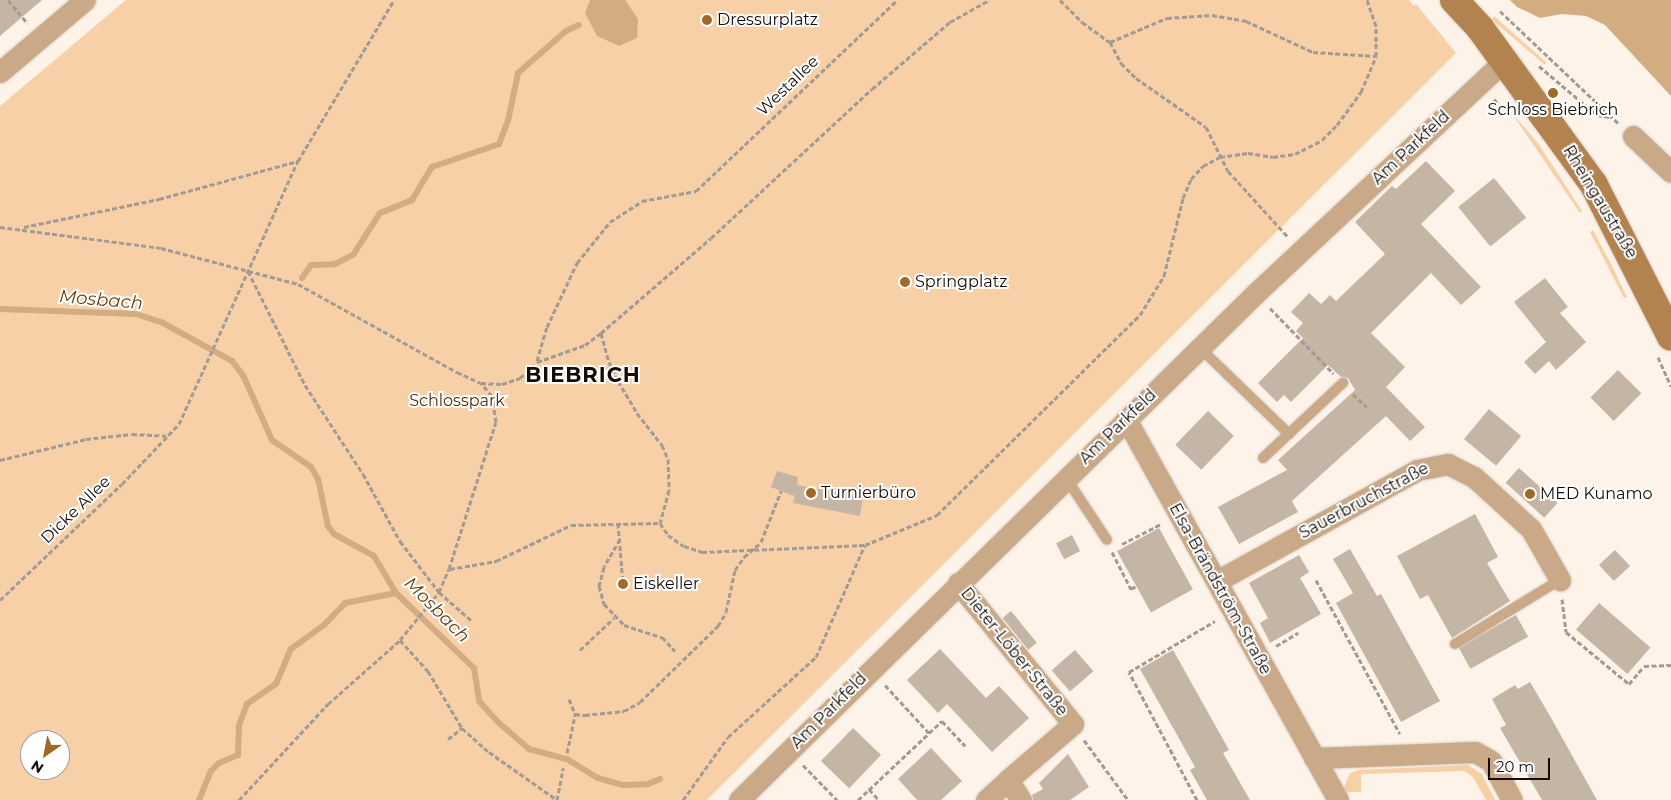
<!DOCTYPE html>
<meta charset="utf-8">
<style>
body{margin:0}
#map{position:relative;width:1671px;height:800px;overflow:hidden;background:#fdf3e9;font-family:Montserrat,sans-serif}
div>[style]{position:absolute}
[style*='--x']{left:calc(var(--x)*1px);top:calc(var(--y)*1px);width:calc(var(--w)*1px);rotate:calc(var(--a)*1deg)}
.green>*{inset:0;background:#f7d0a7}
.water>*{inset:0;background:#d4ac81}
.stream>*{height:6px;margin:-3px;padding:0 3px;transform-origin:3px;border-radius:3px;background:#d4ac81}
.building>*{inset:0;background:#c5b5a5;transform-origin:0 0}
.path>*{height:3px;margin-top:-1.5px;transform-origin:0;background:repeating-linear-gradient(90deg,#a39b92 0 5px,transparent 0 7.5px)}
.roads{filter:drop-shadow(0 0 1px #d7cec5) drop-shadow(0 0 1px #d7cec5)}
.lane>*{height:10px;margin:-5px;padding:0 5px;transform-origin:5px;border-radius:5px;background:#c9a987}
.street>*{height:21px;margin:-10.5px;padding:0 10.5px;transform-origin:10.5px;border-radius:10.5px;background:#c9a987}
.secondary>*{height:28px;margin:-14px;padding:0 14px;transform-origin:14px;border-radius:14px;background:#b2834e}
.dots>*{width:14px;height:14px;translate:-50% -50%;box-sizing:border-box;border:2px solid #fff;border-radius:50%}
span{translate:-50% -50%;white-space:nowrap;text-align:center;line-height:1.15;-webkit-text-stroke:4px #fff;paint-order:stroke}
.poi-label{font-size:16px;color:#120d07}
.left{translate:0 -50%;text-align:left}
.street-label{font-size:16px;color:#120d07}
.park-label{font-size:16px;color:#4b2f0d}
.water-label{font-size:18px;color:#6a4310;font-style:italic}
.district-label{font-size:21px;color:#120d07;font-weight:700;letter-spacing:1px}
.north{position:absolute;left:20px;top:730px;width:50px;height:50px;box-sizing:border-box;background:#fff;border:1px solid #a09e9c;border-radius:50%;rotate:213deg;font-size:14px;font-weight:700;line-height:20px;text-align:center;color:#120d07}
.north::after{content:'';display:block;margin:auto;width:18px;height:22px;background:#a06924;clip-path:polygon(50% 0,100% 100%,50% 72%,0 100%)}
.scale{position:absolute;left:1488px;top:758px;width:62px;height:22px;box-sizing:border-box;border:2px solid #120d07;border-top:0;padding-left:6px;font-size:15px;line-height:18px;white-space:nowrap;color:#120d07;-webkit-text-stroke:4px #fff;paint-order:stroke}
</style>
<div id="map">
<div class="green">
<i style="clip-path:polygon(evenodd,126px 0,1409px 0,1414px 6px,1416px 4px,1456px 53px,707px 800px,0 800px,0 106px,126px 0,30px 740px,60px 740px,60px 770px,30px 770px,30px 740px)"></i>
<i style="clip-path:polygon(1494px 16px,1546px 62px,1545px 65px,1492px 20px)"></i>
<i style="clip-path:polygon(1511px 112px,1538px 143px,1582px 211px,1580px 213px)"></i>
<i style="clip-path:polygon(1593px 230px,1611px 264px,1627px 297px,1624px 298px,1590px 232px)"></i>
<i style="clip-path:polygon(1468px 765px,1482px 774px,1495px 800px,1486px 800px,1473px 777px,1464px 771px,1361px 774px,1361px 792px,1346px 792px,1344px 787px,1350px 773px,1359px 770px)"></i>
</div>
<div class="water">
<i style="clip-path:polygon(590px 0,625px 0,638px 19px,637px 38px,619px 46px,597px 36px,585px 13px)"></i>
<i style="clip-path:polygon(1510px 0,1671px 0,1671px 96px,1605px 25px,1586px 16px,1562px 14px,1540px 18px,1517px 7px)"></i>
</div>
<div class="stream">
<i style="--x:302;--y:278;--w:16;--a:-55"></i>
<i style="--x:311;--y:265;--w:24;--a:-2"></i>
<i style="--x:335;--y:264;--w:20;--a:-27"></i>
<i style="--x:353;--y:255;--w:50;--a:-57.3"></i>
<i style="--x:380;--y:213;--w:35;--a:-22"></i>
<i style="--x:412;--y:200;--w:39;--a:-59"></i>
<i style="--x:432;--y:167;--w:71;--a:-18.9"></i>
<i style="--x:499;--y:144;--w:25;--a:-69"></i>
<i style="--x:508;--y:121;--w:49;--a:-78.2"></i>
<i style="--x:518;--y:73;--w:64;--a:-41.2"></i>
<i style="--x:566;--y:31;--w:14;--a:-25"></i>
<i style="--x:0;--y:309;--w:136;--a:2.1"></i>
<i style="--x:136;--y:314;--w:28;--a:18"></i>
<i style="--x:163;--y:323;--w:79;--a:28.8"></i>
<i style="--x:232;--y:361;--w:18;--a:52"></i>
<i style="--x:243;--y:375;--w:71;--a:66"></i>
<i style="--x:272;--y:440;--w:47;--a:34.7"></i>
<i style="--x:311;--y:467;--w:14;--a:60"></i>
<i style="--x:318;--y:479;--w:48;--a:78"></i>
<i style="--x:328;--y:526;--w:10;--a:53"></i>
<i style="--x:334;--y:534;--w:46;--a:28.8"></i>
<i style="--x:374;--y:556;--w:43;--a:59.3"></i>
<i style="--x:396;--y:593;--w:108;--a:43.9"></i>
<i style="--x:474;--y:668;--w:33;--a:81"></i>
<i style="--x:479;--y:701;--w:28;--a:48"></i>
<i style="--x:498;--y:722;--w:41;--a:41.1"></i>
<i style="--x:529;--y:749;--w:39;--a:15"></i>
<i style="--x:567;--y:759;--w:36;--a:32"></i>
<i style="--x:598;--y:778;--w:26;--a:16"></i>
<i style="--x:623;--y:785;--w:25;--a:-2"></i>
<i style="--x:648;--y:784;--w:13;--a:-23"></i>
<i style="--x:199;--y:800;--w:31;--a:-68"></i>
<i style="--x:211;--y:771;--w:11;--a:-45"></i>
<i style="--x:219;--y:763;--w:21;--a:-23"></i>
<i style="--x:238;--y:755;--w:30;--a:-88"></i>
<i style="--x:239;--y:725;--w:22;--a:-69"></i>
<i style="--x:247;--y:704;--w:35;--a:-35"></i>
<i style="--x:276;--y:684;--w:38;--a:-67"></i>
<i style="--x:291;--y:649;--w:41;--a:-36"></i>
<i style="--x:324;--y:625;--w:30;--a:-46"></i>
<i style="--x:345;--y:603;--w:52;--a:-11.1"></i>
</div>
<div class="building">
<i style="clip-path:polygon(0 0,42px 0,0 36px)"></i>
<i style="clip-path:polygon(1426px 161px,1455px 191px,1421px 224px,1481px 287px,1461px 305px,1431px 273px,1371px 333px,1405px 367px,1386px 387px,1425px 427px,1410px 441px,1386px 416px,1292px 501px,1298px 512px,1239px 544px,1218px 507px,1287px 470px,1278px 460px,1355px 390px,1348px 378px,1341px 377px,1328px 365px,1291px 402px,1284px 395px,1277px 402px,1258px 383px,1303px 338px,1296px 331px,1303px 323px,1291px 312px,1309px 293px,1321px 304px,1330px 295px,1336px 301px,1385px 254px,1355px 222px,1392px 186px,1396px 189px)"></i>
<i style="left:1494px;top:178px;width:51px;height:46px;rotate:51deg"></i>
<i style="clip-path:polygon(1545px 278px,1568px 307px,1560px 313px,1586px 342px,1556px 370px,1549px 361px,1535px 374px,1524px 362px,1546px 342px,1514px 302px)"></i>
<i style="left:1618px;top:370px;width:33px;height:39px;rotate:45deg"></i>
<i style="left:1489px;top:409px;width:42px;height:39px;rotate:40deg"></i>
<i style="left:1208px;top:411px;width:36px;height:47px;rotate:44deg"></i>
<i style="left:1519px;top:468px;width:52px;height:20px;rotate:42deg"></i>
<i style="clip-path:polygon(777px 471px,798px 477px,797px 485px,863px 497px,860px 516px,793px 503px,796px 490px,794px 496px,771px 487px)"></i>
<i style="clip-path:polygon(1475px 514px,1498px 557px,1487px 563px,1510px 601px,1452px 638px,1428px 595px,1420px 599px,1397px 556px)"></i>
<i style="left:1159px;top:528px;width:70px;height:48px;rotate:61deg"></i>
<i style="left:1072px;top:535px;width:18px;height:18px;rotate:63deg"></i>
<i style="clip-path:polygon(1350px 549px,1377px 596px,1381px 594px,1440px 701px,1401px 722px,1336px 603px,1353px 593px,1333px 559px)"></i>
<i style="left:1615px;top:550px;width:22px;height:22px;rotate:47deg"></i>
<i style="clip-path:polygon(1299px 555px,1309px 572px,1300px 578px,1321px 614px,1270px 643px,1260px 623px,1268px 618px,1249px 583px)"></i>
<i style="left:1599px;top:603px;width:68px;height:35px;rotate:41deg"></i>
<i style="left:1011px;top:611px;width:41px;height:11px;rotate:51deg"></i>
<i style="left:1516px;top:615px;width:25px;height:66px;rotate:61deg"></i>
<i style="clip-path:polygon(940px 649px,986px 698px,999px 686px,1029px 718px,992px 752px,947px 704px,938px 713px,907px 680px)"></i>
<i style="left:1075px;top:650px;width:28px;height:31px;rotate:49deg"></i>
<i style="clip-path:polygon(1173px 650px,1229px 750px,1223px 753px,1250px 800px,1207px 800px,1190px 770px,1195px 767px,1140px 669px)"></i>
<i style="clip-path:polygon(1530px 682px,1550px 716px,1597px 800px,1542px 800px,1500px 728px,1506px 725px,1492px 699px,1515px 685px,1518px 689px)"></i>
<i style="left:853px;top:728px;width:39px;height:46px;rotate:44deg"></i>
<i style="clip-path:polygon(931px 748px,962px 781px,941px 800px,917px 800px,898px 779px)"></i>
<i style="clip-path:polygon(1068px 754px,1089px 787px,1070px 800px,1033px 800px,1032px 795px,1043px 789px,1039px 783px)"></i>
</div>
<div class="path">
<i style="--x:8;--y:0;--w:30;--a:50"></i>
<i style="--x:1060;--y:0;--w:31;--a:45"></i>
<i style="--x:1082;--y:22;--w:34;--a:36"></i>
<i style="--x:1110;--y:42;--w:24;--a:62"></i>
<i style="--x:1121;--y:63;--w:21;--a:45"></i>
<i style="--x:1136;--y:78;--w:85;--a:35"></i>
<i style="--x:1206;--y:127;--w:49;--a:63.4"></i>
<i style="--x:1228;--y:171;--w:89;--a:47.7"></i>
<i style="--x:1500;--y:11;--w:164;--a:43.5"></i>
<i style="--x:1110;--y:42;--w:62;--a:-22.8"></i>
<i style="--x:1167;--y:18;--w:45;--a:-3.8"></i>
<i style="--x:1212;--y:15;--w:35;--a:10"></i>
<i style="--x:1246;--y:21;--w:74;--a:24.8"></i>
<i style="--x:1313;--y:52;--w:63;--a:3.6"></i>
<i style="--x:1539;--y:66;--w:76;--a:40.2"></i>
<i style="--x:1597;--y:115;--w:13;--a:9"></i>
<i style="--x:1494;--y:99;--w:17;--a:50"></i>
<i style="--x:1505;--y:112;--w:7;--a:-27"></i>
<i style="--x:0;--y:227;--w:162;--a:7.4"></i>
<i style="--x:161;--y:248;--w:142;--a:14.7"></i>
<i style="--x:298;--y:284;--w:182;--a:29"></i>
<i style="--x:457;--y:372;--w:26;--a:25"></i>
<i style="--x:481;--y:383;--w:21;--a:3"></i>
<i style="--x:502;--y:384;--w:19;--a:-18"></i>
<i style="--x:520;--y:378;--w:23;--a:-43"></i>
<i style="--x:537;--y:362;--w:51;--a:-19.5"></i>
<i style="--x:585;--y:345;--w:20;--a:-37"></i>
<i style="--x:601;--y:333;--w:145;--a:-40.8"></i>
<i style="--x:711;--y:238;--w:219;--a:-42.8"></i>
<i style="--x:872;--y:89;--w:103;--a:-40.7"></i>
<i style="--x:950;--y:22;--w:45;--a:-29.4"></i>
<i style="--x:24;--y:227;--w:138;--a:-11.7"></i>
<i style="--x:159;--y:199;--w:144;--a:-15.3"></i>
<i style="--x:248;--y:271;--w:127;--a:63.4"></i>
<i style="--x:305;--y:385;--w:106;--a:56.9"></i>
<i style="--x:363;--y:474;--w:77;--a:61.1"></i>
<i style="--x:400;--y:541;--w:64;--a:52.6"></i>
<i style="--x:439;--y:592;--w:44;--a:41.3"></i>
<i style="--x:1270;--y:308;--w:91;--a:45.9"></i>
<i style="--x:601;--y:333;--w:30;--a:75"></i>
<i style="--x:609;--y:362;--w:21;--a:65"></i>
<i style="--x:618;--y:381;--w:37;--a:59"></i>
<i style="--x:637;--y:413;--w:41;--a:52"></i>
<i style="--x:662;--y:445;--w:15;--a:67"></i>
<i style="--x:668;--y:459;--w:31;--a:88"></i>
<i style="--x:669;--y:490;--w:34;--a:105"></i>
<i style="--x:660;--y:523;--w:14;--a:56"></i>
<i style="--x:668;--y:535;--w:19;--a:35"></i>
<i style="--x:684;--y:546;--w:19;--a:18"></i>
<i style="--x:702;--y:552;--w:163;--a:-2.5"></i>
<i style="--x:1658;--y:357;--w:32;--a:66"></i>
<i style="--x:537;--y:361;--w:35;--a:-74"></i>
<i style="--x:547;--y:327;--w:71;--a:-64.9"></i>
<i style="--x:577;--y:263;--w:53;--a:-51.2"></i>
<i style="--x:610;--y:222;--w:38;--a:-33"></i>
<i style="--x:642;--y:201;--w:55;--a:-10.5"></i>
<i style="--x:696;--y:191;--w:277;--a:-43.5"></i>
<i style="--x:1353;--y:394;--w:19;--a:43"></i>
<i style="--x:0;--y:460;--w:89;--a:-13.7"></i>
<i style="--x:86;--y:439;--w:46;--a:-6.2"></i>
<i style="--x:132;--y:434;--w:34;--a:3"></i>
<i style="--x:618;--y:523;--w:61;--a:85.3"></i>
<i style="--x:620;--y:539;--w:32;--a:120"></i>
<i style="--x:604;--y:567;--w:20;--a:105"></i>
<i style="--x:599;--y:586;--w:19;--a:74"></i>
<i style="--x:604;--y:604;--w:29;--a:46"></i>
<i style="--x:624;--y:625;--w:40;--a:18"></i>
<i style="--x:662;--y:637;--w:19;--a:47"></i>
<i style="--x:1122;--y:544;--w:44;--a:-27.1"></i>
<i style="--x:1112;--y:552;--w:42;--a:62.8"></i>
<i style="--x:1131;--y:589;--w:6;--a:-31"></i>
<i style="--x:450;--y:569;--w:47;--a:-9.9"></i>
<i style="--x:496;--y:561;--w:83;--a:-25.6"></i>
<i style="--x:571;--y:525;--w:89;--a:-1.3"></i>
<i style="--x:1316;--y:580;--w:175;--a:61.4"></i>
<i style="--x:1562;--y:599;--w:33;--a:83"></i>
<i style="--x:1566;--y:632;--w:82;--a:39.5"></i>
<i style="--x:1629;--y:684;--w:23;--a:-50"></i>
<i style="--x:1644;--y:666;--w:27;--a:-2"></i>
<i style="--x:0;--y:600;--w:168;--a:-43.6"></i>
<i style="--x:122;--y:484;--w:83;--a:-46.5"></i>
<i style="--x:179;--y:424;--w:289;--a:-65.7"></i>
<i style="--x:298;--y:161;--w:187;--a:-59.2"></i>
<i style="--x:400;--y:640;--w:42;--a:47.9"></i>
<i style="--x:428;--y:671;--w:66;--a:59.2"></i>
<i style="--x:462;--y:728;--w:36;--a:42"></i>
<i style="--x:489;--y:752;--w:83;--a:35.2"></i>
<i style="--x:1276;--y:646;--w:26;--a:-31"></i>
<i style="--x:580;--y:650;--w:47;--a:-43.3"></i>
<i style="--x:569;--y:699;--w:16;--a:68"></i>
<i style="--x:575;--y:714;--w:10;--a:6"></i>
<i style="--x:585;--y:715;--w:39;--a:-6"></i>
<i style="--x:624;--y:711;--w:18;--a:-29"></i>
<i style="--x:640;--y:702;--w:109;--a:-44.3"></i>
<i style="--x:718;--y:626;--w:16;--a:-60"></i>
<i style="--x:726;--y:612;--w:43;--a:-77.9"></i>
<i style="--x:735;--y:570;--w:16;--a:-55"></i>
<i style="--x:744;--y:557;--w:23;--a:-41"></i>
<i style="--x:761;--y:542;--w:55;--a:-68.6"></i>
<i style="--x:929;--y:733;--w:18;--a:-43"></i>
<i style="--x:942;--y:721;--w:34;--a:47"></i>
<i style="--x:448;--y:739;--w:18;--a:-38"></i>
<i style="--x:1084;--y:740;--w:74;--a:53.7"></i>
<i style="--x:567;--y:753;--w:40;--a:-78"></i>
<i style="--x:803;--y:765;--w:49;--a:45.8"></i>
<i style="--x:869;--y:789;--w:15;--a:48"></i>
<i style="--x:239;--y:800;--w:131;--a:-47.2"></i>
<i style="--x:328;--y:704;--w:96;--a:-41.6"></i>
<i style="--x:400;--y:640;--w:62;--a:-50.9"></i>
<i style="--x:439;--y:592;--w:25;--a:-67"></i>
<i style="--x:449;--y:569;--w:154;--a:-72.3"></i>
<i style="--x:496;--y:422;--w:26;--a:-99"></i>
<i style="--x:492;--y:396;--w:17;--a:-130"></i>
<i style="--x:557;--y:800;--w:33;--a:-79"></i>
<i style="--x:683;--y:800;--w:77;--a:-54.5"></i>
<i style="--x:728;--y:737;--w:119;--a:-42.3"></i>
<i style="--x:816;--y:657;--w:122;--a:-66.4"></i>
<i style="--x:865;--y:545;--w:78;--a:-22.6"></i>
<i style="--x:937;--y:515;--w:285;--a:-44.6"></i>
<i style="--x:1140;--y:315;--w:46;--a:-58.4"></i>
<i style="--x:1164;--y:276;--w:80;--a:-76.3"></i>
<i style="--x:1183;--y:198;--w:21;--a:-67"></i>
<i style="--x:1191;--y:179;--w:18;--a:-47"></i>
<i style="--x:1203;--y:166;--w:19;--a:-28"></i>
<i style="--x:1220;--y:157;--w:28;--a:-8"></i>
<i style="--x:1248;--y:153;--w:25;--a:9"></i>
<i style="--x:1273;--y:157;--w:22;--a:-8"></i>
<i style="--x:1295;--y:154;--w:30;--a:-27"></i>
<i style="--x:1322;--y:140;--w:21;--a:-45"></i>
<i style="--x:1337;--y:125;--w:41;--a:-54"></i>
<i style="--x:1361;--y:92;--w:39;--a:-67"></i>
<i style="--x:1376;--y:56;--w:30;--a:-90"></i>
<i style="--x:1376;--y:26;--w:28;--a:-109"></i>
<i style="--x:858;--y:800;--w:98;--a:-43.3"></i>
<i style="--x:929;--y:733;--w:65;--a:-132.5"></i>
<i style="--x:1197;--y:800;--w:145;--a:-118"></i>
<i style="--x:1129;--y:672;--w:100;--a:-30.7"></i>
</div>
<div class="roads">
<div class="lane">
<i style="--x:1200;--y:348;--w:124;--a:44"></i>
<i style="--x:1263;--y:458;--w:110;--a:-43.2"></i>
<i style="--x:1066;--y:478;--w:74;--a:56.5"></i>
<i style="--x:1455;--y:644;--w:123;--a:-31.4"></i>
</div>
<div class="street">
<i style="--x:0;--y:72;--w:111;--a:-40.3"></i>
<i style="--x:1633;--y:136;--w:52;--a:43.5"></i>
<i style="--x:1126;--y:419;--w:436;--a:60.9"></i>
<i style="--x:1217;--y:581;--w:229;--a:-29"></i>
<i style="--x:1417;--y:470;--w:32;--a:-11"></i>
<i style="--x:1448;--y:464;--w:29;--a:27"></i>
<i style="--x:1474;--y:477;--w:77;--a:42.4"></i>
<i style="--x:1531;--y:529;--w:59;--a:60.4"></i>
<i style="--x:958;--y:583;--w:182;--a:50.8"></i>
<i style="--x:1073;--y:724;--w:86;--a:139.3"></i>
<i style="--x:1008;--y:780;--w:24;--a:57"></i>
<i style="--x:1314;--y:758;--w:161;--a:-2.1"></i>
<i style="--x:1475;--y:752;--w:18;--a:29"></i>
<i style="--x:1491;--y:761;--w:44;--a:61.7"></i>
<i style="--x:739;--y:800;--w:724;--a:-44.44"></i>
<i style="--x:1256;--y:293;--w:338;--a:-43.1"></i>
<i style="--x:986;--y:800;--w:30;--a:-42"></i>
</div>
<div class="secondary">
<i style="--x:1454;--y:0;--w:38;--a:47"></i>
<i style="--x:1480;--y:28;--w:194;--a:54"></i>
<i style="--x:1594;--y:185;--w:170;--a:63.1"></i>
</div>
</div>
<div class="dots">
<i style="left:707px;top:20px;background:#a06924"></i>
<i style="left:1553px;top:93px;background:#a06924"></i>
<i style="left:905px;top:282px;background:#a06924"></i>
<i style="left:811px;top:493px;background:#a06924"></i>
<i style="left:1530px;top:494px;background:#a06924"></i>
<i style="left:623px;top:584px;background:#a06924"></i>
</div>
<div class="poi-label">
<span class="left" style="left:717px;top:20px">Dressurplatz</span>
<span style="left:1553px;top:110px">Schloss Biebrich</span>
<span class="left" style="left:915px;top:282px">Springplatz</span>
<span class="left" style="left:821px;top:493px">Turnierbüro</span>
<span class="left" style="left:1540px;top:494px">MED Kunamo</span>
<span class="left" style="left:633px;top:584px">Eiskeller</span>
</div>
<div class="street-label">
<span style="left:788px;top:86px;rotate:-44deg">Westallee</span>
<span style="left:1411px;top:148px;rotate:-43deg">Am Parkfeld</span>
<span style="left:1600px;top:202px;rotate:59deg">Rheingaustraße</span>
<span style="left:1118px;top:427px;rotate:-44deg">Am Parkfeld</span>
<span style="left:1364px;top:501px;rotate:-28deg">Sauerbruchstraße</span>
<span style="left:76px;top:510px;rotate:-44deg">Dicke Allee</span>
<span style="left:1220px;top:589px;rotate:61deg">Elsa-Brändström-Straße</span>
<span style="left:1014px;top:652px;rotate:51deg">Dieter-Löber-Straße</span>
<span style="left:829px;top:711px;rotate:-45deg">Am Parkfeld</span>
</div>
<div class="park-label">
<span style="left:457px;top:401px">Schlosspark</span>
</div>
<div class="water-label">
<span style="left:101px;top:300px;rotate:5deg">Mosbach</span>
<span style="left:437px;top:610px;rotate:45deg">Mosbach</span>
</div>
<div class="district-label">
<span style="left:583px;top:375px">BIEBRICH</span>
</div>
<div class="north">N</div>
<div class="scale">20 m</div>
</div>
